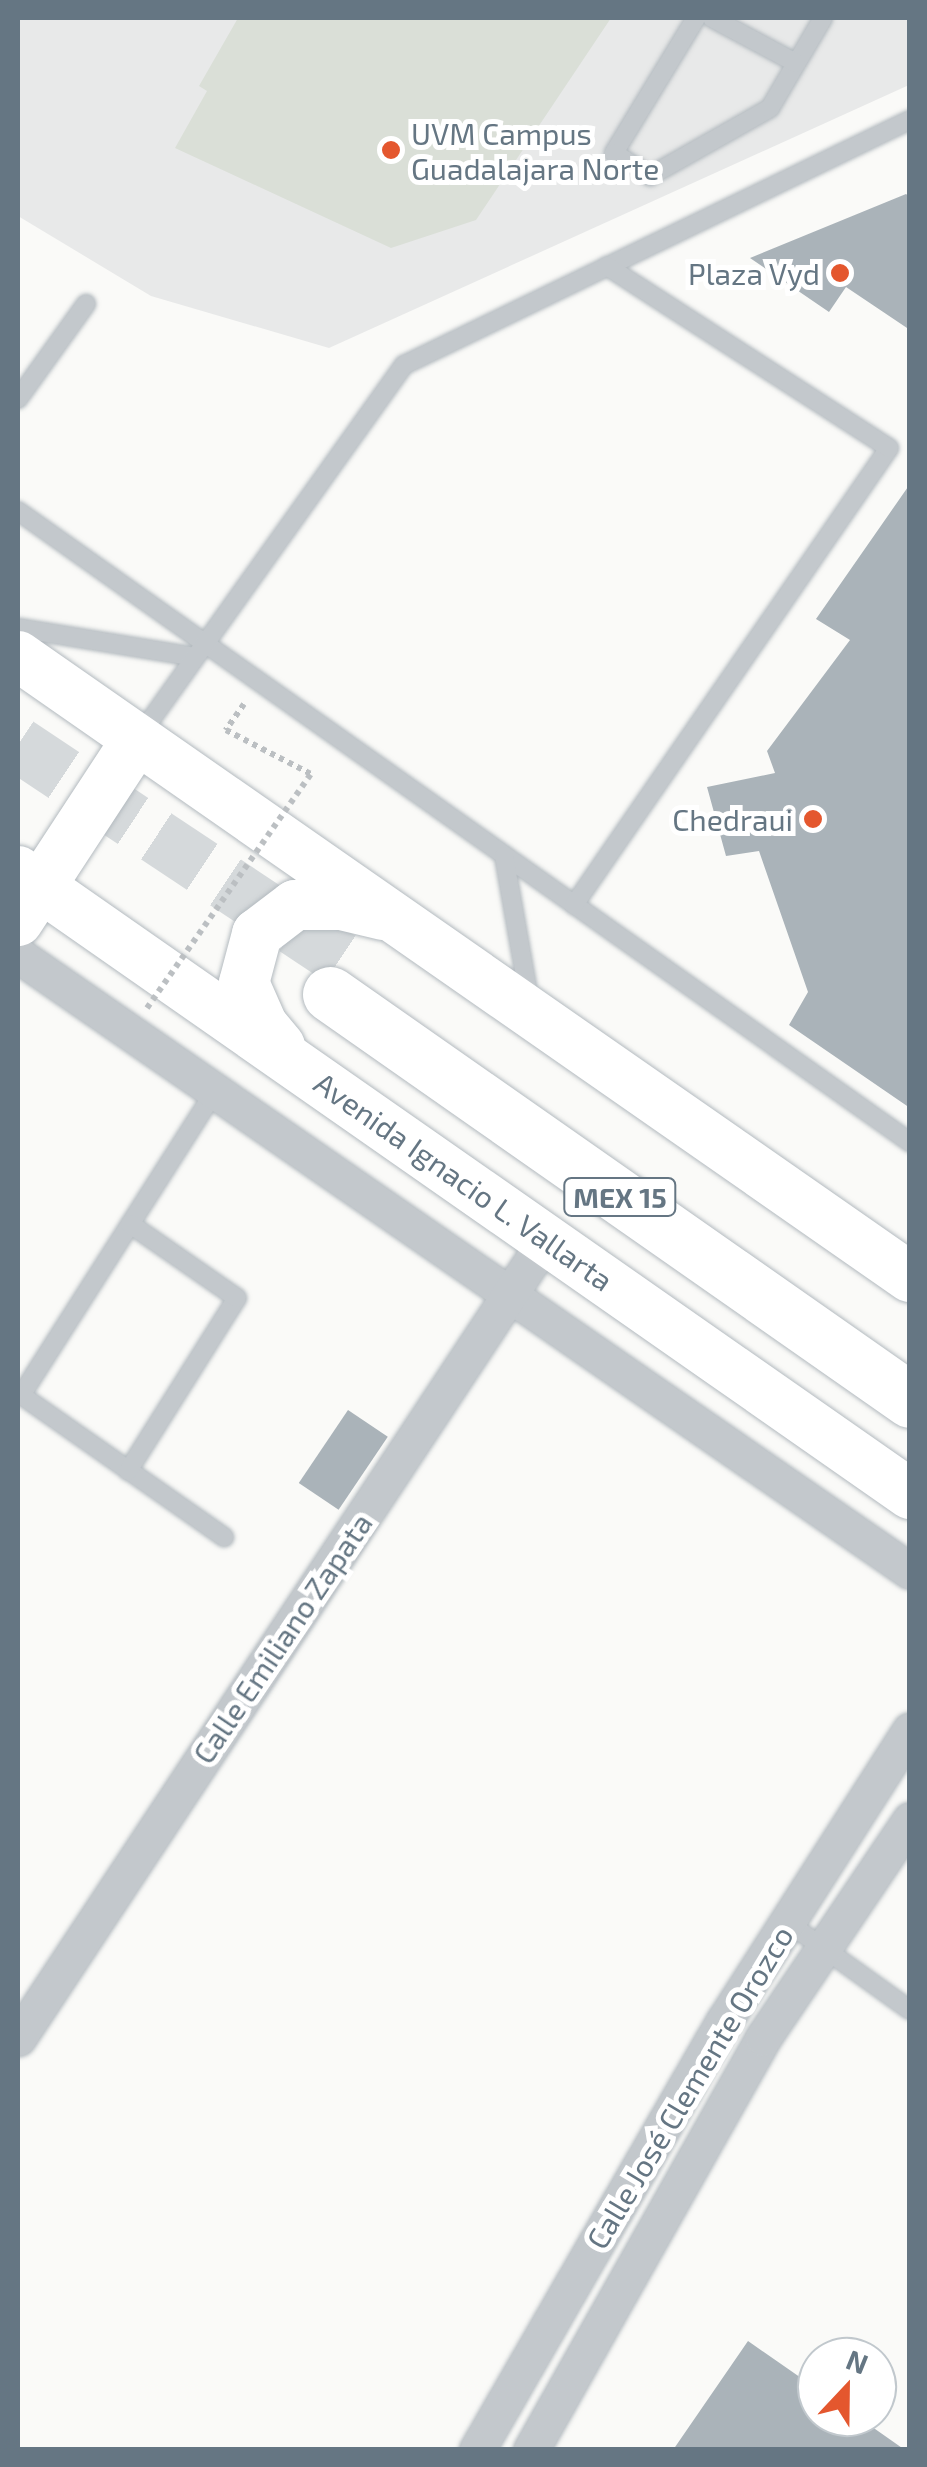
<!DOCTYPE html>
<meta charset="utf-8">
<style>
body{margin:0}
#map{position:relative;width:927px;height:2467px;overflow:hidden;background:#fafaf8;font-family:"Exo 2",sans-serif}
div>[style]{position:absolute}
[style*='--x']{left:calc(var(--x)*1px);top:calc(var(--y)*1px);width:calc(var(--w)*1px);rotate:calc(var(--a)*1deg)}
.built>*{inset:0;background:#e8e9e9}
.green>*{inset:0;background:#dadfd7}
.building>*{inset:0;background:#aab3b9;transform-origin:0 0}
.highway-tunnel>*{height:55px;margin-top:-27.5px;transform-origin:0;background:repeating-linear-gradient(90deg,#d5d9db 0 55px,transparent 0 83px)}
.path>*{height:6px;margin-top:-3px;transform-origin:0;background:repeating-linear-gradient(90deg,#bbbfc2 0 5px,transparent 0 10px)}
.roads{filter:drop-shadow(0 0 2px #b3babf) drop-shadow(0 0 2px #b3babf)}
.lane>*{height:18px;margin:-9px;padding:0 9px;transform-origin:9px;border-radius:9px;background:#c3c8cc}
.street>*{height:35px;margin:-17.5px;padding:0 17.5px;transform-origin:17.5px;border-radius:17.5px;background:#c3c8cc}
.secondary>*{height:50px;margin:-25px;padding:0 25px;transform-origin:25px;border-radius:25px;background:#fff}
.highway>*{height:55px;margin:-27.5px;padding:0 27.5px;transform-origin:27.5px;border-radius:27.5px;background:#fff}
.path-bridge>*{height:6px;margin-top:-3px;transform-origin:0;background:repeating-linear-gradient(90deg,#bbbfc2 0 5px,transparent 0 10px)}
.dots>*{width:28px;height:28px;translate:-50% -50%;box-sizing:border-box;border:5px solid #fff;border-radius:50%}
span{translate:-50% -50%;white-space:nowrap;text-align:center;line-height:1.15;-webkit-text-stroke:10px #fff;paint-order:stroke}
.shield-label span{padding:2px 8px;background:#fff;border:2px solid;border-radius:8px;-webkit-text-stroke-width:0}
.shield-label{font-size:28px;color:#657683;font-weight:700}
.poi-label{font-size:30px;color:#657683}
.left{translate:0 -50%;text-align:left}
.right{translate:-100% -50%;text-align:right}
.street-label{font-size:30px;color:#657683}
.frame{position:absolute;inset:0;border:20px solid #657683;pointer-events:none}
.north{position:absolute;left:797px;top:2337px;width:100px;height:100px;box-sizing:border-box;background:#fff;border:2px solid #c1c8cd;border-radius:50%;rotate:22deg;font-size:28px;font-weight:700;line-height:40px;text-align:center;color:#657683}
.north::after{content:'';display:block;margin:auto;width:35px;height:45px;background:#e4572e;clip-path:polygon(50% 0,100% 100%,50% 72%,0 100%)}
</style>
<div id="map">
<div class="built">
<i style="clip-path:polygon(18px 18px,909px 18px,909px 85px,329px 348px,151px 296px,18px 216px)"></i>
</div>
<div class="green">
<i style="clip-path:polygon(238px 18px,611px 18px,476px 220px,391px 248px,175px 148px,207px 91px,199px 86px)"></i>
</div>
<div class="building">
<i style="clip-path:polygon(906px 194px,910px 197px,910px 330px,846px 287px,829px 312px,750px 258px)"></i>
<i style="clip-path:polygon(910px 484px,910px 1108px,789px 1025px,808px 992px,759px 851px,726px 856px,707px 787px,775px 773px,767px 751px,850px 640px,816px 619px)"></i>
<i style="left:348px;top:1410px;width:48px;height:88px;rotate:34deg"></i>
<i style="clip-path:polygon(748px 2341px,817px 2389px,817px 2417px,858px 2417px,905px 2450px,673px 2450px)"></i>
</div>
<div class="highway-tunnel">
<i style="--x:18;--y:744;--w:401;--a:33.6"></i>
</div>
<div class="path">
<i style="--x:244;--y:704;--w:32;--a:125"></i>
<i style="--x:226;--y:730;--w:96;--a:27.4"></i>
</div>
<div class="roads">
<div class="lane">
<i style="--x:696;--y:18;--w:158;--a:121.3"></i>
<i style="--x:614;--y:153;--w:43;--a:32.6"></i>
<i style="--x:650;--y:176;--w:138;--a:-29.5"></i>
<i style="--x:770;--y:108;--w:104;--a:-59.5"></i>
<i style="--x:712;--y:18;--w:95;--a:28.2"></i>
<i style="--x:18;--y:399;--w:117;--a:-54.4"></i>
<i style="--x:18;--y:511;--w:1093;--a:35.28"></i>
<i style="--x:18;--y:628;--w:179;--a:9.3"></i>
<i style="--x:140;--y:735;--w:455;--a:-54.5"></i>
<i style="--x:404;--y:365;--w:562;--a:-25.84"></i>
<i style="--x:504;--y:856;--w:149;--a:80"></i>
<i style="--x:574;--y:905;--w:555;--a:-55.42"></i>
<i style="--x:889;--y:448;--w:336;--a:-147.2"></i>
<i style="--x:215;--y:1091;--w:361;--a:122.5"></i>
<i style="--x:21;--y:1395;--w:248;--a:35"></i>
<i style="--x:128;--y:1471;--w:204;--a:-57.8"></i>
<i style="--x:237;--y:1298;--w:130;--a:-145.3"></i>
<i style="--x:787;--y:1922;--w:151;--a:35.6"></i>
</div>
<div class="street">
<i style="--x:18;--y:955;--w:1084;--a:34.63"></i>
<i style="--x:18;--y:2038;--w:959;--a:-56.53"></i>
<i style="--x:477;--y:2450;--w:495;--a:-60.1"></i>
<i style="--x:724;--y:2021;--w:345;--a:-57.4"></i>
<i style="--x:531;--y:2450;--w:473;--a:-60.6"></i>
<i style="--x:763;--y:2038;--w:263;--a:-56"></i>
</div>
<div class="secondary">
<i style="--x:18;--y:656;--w:1087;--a:34.85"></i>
<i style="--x:18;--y:871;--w:1088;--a:34.93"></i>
<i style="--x:18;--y:921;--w:217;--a:-56.8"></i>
<i style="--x:280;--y:1046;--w:26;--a:-130"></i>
<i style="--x:263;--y:1026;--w:47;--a:-113.8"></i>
<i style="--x:244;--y:983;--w:51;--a:-75.1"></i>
<i style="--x:257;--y:934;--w:48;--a:-37.3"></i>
<i style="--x:295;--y:905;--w:46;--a:0"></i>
<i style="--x:341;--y:905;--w:43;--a:13.4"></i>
</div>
<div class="highway">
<i style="--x:330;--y:994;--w:708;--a:34.99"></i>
</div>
</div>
<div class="path-bridge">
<i style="--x:147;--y:1008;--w:286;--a:-55"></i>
</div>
<div class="dots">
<i style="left:391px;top:150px;background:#e4572e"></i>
<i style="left:840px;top:273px;background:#e4572e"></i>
<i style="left:813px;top:819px;background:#e4572e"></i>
</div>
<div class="shield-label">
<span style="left:620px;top:1197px">MEX 15</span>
</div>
<div class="poi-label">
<span class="left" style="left:411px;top:150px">UVM Campus<br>Guadalajara Norte</span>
<span class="right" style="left:820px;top:273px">Plaza Vyd</span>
<span class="right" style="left:793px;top:819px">Chedraui</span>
</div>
<div class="street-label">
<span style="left:464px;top:1181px;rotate:35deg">Avenida Ignacio L. Vallarta</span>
<span style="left:282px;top:1638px;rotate:-56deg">Calle Emiliano Zapata</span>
<span style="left:689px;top:2087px;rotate:-59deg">Calle José Clemente Orozco</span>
</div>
<div class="frame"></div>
<div class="north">N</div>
</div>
